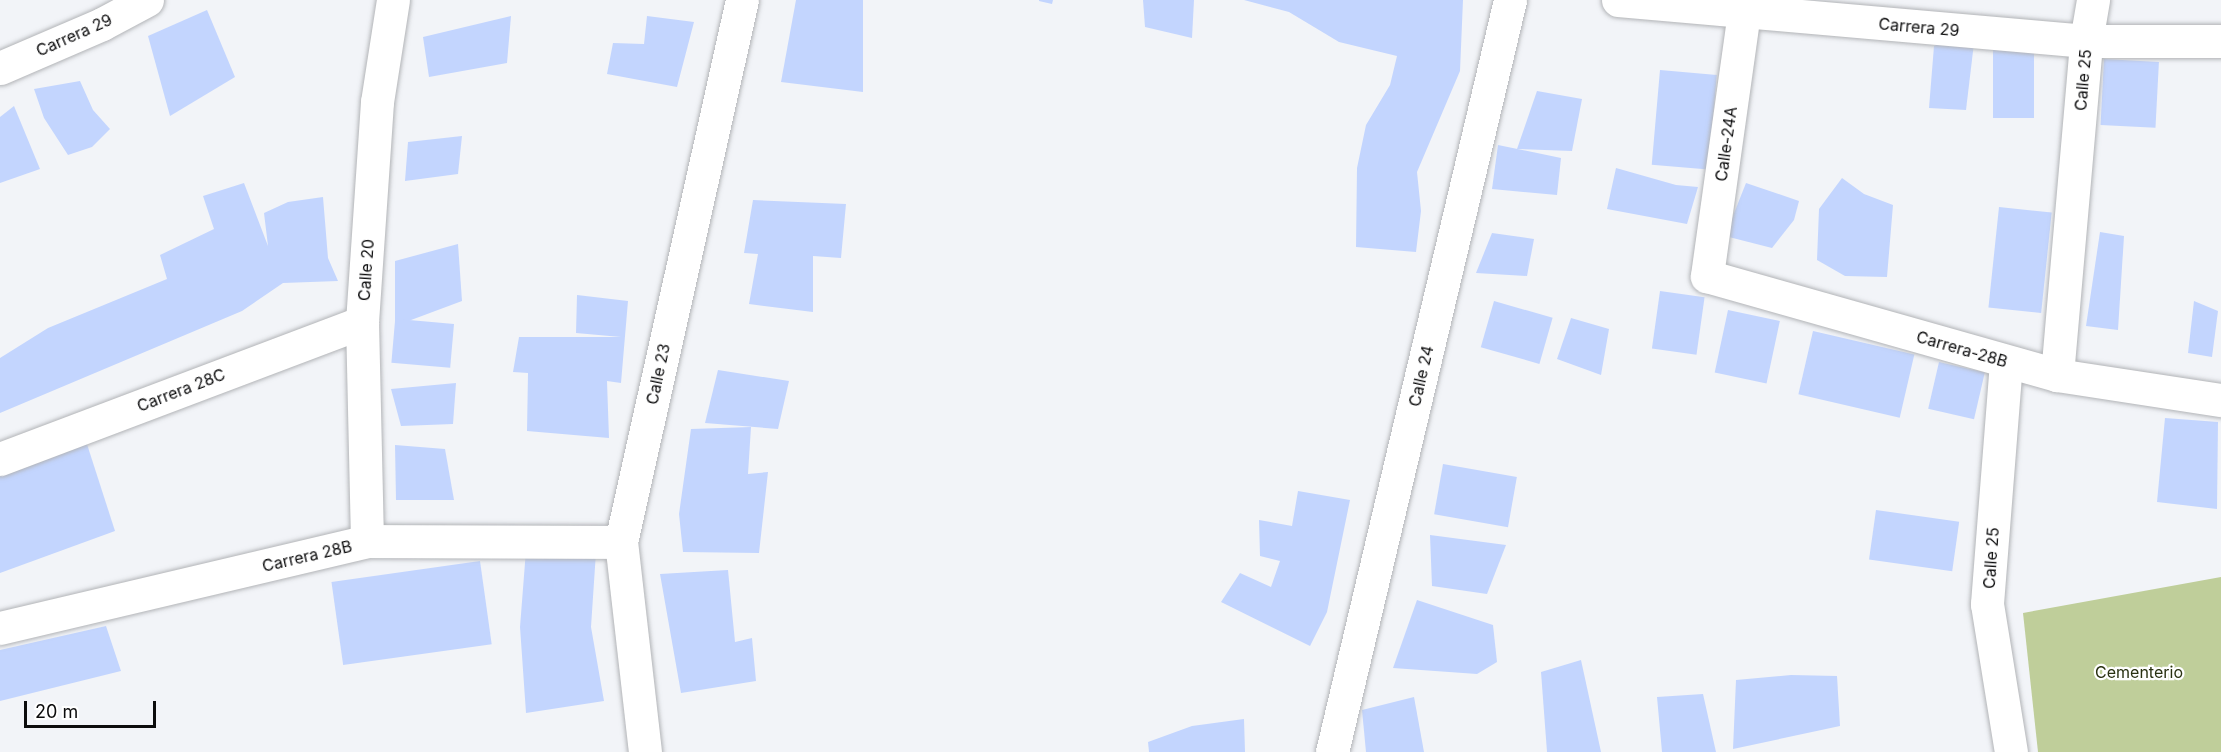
<!DOCTYPE html>
<style>
body{margin:0}
#map{position:relative;width:2221px;height:752px;overflow:hidden;background:#f2f4f8;font-family:Inter,sans-serif}
div>[style]{position:absolute}
[style*='--x']{left:calc(var(--x)*1px);top:calc(var(--y)*1px);width:calc(var(--w)*1px);rotate:calc(var(--a)*1deg)}
.green>*{inset:0;background:#bfce9a}
.building>*{inset:0;background:#c3d5fe;transform-origin:0 0}
.roads{filter:drop-shadow(0 0 2px #b2b4b7) drop-shadow(0 0 2px #b2b4b7)}
.street>*{height:33px;margin:-16.5px;padding:0 16.5px;transform-origin:16.5px;border-radius:16.5px;background:#fff}
span{translate:-50% -50%;white-space:nowrap;text-align:center;line-height:1.15;-webkit-text-stroke:4.5px #fff;paint-order:stroke}
.street-label{font-size:16px;color:#0c0c0d}
.park-label{font-size:16px;color:#293111}
.scale{position:absolute;left:24px;top:701px;width:132px;height:27px;box-sizing:border-box;border:3px solid #0c0c0d;border-top:0;padding-left:8px;font-size:18px;line-height:21px;white-space:nowrap;color:#0c0c0d;-webkit-text-stroke:4px #fff;paint-order:stroke}
</style>
<div id="map">
<div class="green">
<i style="clip-path:polygon(2221px 577px,2221px 752px,2038px 752px,2023px 613px)"></i>
</div>
<div class="building">
<i style="clip-path:polygon(796px 0,863px 0,863px 92px,781px 82px)"></i>
<i style="clip-path:polygon(1039px 0,1053px 0,1052px 4px,1039px 1px)"></i>
<i style="clip-path:polygon(1143px 0,1194px 0,1192px 38px,1145px 27px)"></i>
<i style="clip-path:polygon(1244px 0,1463px 0,1460px 71px,1417px 172px,1421px 211px,1416px 252px,1356px 247px,1357px 168px,1366px 125px,1390px 85px,1397px 56px,1339px 42px,1289px 12px)"></i>
<i style="clip-path:polygon(207px 10px,235px 77px,170px 116px,148px 36px)"></i>
<i style="clip-path:polygon(511px 16px,507px 63px,429px 77px,423px 37px)"></i>
<i style="clip-path:polygon(647px 16px,694px 22px,677px 87px,607px 74px,613px 43px,644px 44px)"></i>
<i style="clip-path:polygon(1949px 40px,1974px 43px,1966px 110px,1929px 108px,1934px 46px)"></i>
<i style="left:1993px;top:41px;width:41px;height:77px"></i>
<i style="left:2104px;top:59px;width:55px;height:66px;rotate:3deg"></i>
<i style="left:1660px;top:70px;width:57px;height:95px;rotate:5deg"></i>
<i style="clip-path:polygon(80px 81px,93px 110px,110px 129px,92px 147px,68px 155px,44px 118px,34px 89px)"></i>
<i style="clip-path:polygon(1537px 91px,1582px 99px,1572px 151px,1517px 149px)"></i>
<i style="clip-path:polygon(14px 106px,40px 169px,0 183px,0 117px)"></i>
<i style="clip-path:polygon(462px 136px,458px 174px,405px 181px,408px 142px)"></i>
<i style="clip-path:polygon(1498px 145px,1561px 158px,1557px 195px,1492px 189px)"></i>
<i style="clip-path:polygon(1616px 168px,1676px 185px,1698px 187px,1687px 224px,1607px 209px)"></i>
<i style="clip-path:polygon(1842px 178px,1864px 194px,1893px 205px,1887px 277px,1845px 276px,1817px 260px,1819px 209px)"></i>
<i style="clip-path:polygon(244px 183px,268px 246px,264px 213px,288px 202px,323px 197px,328px 258px,338px 281px,283px 283px,242px 311px,0 413px,0 358px,48px 328px,167px 279px,160px 255px,214px 229px,203px 196px)"></i>
<i style="clip-path:polygon(1746px 183px,1799px 201px,1794px 220px,1772px 248px,1725px 236px)"></i>
<i style="clip-path:polygon(753px 200px,846px 204px,841px 258px,813px 256px,813px 312px,749px 304px,758px 254px,744px 253px)"></i>
<i style="left:1999px;top:207px;width:53px;height:101px;rotate:6deg"></i>
<i style="clip-path:polygon(2100px 232px,2124px 236px,2118px 330px,2086px 326px)"></i>
<i style="clip-path:polygon(1492px 233px,1534px 239px,1527px 276px,1476px 273px)"></i>
<i style="clip-path:polygon(458px 244px,462px 301px,395px 326px,395px 261px)"></i>
<i style="left:1660px;top:291px;width:45px;height:58px;rotate:8deg"></i>
<i style="clip-path:polygon(577px 295px,628px 301px,621px 383px,607px 381px,609px 438px,527px 431px,528px 373px,513px 372px,519px 337px,621px 337px,576px 333px)"></i>
<i style="left:1494px;top:301px;width:61px;height:48px;rotate:16deg"></i>
<i style="clip-path:polygon(2194px 301px,2218px 311px,2212px 357px,2188px 353px)"></i>
<i style="left:1728px;top:310px;width:53px;height:64px;rotate:12deg"></i>
<i style="clip-path:polygon(1571px 318px,1609px 329px,1601px 375px,1557px 359px)"></i>
<i style="left:454px;top:324px;width:44px;height:59px;rotate:95deg"></i>
<i style="left:1813px;top:331px;width:104px;height:65px;rotate:13deg"></i>
<i style="left:1939px;top:362px;width:47px;height:48px;rotate:13deg"></i>
<i style="clip-path:polygon(718px 370px,789px 381px,778px 429px,705px 423px)"></i>
<i style="clip-path:polygon(456px 383px,453px 424px,401px 426px,391px 389px)"></i>
<i style="clip-path:polygon(2165px 418px,2218px 422px,2217px 509px,2157px 502px)"></i>
<i style="clip-path:polygon(751px 427px,748px 474px,768px 472px,759px 553px,683px 552px,679px 514px,691px 429px)"></i>
<i style="clip-path:polygon(85px 438px,115px 531px,0 573px,0 469px)"></i>
<i style="clip-path:polygon(395px 445px,445px 449px,454px 500px,396px 500px)"></i>
<i style="left:1443px;top:464px;width:75px;height:51px;rotate:10deg"></i>
<i style="clip-path:polygon(1298px 491px,1350px 500px,1327px 612px,1310px 646px,1221px 602px,1240px 573px,1271px 587px,1280px 561px,1260px 556px,1259px 520px,1292px 526px)"></i>
<i style="left:1876px;top:510px;width:84px;height:50px;rotate:8deg"></i>
<i style="clip-path:polygon(1430px 535px,1506px 545px,1487px 594px,1432px 586px)"></i>
<i style="clip-path:polygon(526px 550px,596px 552px,591px 627px,604px 701px,526px 713px,520px 627px)"></i>
<i style="left:480px;top:561px;width:84px;height:150px;rotate:82deg"></i>
<i style="clip-path:polygon(728px 570px,735px 642px,752px 638px,756px 681px,681px 693px,660px 574px)"></i>
<i style="clip-path:polygon(1417px 600px,1493px 625px,1497px 662px,1477px 674px,1393px 668px)"></i>
<i style="clip-path:polygon(106px 626px,121px 671px,0 701px,0 650px)"></i>
<i style="clip-path:polygon(1581px 660px,1601px 752px,1547px 752px,1541px 672px)"></i>
<i style="clip-path:polygon(1791px 675px,1837px 676px,1840px 726px,1733px 749px,1736px 680px)"></i>
<i style="clip-path:polygon(1703px 694px,1716px 752px,1662px 752px,1657px 697px)"></i>
<i style="clip-path:polygon(1414px 697px,1424px 752px,1366px 752px,1362px 710px)"></i>
<i style="clip-path:polygon(1244px 719px,1245px 752px,1149px 752px,1148px 742px,1192px 726px)"></i>
</div>
<div class="roads">
<div class="street">
<i style="--x:1618;--y:0;--w:470;--a:5"></i>
<i style="--x:2086;--y:41;--w:135;--a:0"></i>
<i style="--x:1744;--y:12;--w:267;--a:98"></i>
<i style="--x:1707;--y:276;--w:364;--a:15.8"></i>
<i style="--x:2057;--y:375;--w:166;--a:8.7"></i>
<i style="--x:0;--y:68;--w:111;--a:-23.3"></i>
<i style="--x:102;--y:24;--w:51;--a:-28.1"></i>
<i style="--x:2006;--y:362;--w:243;--a:94.5"></i>
<i style="--x:1987;--y:604;--w:150;--a:80.8"></i>
<i style="--x:2057;--y:375;--w:335;--a:-85"></i>
<i style="--x:2086;--y:41;--w:42;--a:-80.3"></i>
<i style="--x:0;--y:459;--w:387;--a:-20.7"></i>
<i style="--x:367;--y:541;--w:219;--a:-91.3"></i>
<i style="--x:362;--y:322;--w:221;--a:-86.1"></i>
<i style="--x:377;--y:102;--w:103;--a:-81.1"></i>
<i style="--x:0;--y:628;--w:377;--a:-13.3"></i>
<i style="--x:367;--y:541;--w:254;--a:0.2"></i>
<i style="--x:645;--y:752;--w:211;--a:-96.5"></i>
<i style="--x:621;--y:542;--w:555;--a:-77.42"></i>
<i style="--x:1332;--y:752;--w:773;--a:-76.68"></i>
</div>
</div>
<div class="street-label">
<span style="left:1919px;top:27px;rotate:5deg">Carrera 29</span>
<span style="left:74px;top:35px;rotate:-24deg">Carrera 29</span>
<span style="left:2083px;top:80px;rotate:-85deg">Calle 25</span>
<span style="left:1726px;top:144px;rotate:-82deg">Calle-24A</span>
<span style="left:366px;top:270px;rotate:-86deg">Calle 20</span>
<span style="left:1962px;top:349px;rotate:16deg">Carrera-28B</span>
<span style="left:658px;top:374px;rotate:-78deg">Calle 23</span>
<span style="left:1421px;top:376px;rotate:-77deg">Calle 24</span>
<span style="left:181px;top:390px;rotate:-21deg">Carrera 28C</span>
<span style="left:307px;top:556px;rotate:-13deg">Carrera 28B</span>
<span style="left:1991px;top:558px;rotate:-86deg">Calle 25</span>
</div>
<div class="park-label">
<span style="left:2139px;top:672px">Cementerio</span>
</div>
<div class="scale">20 m</div>
</div>
